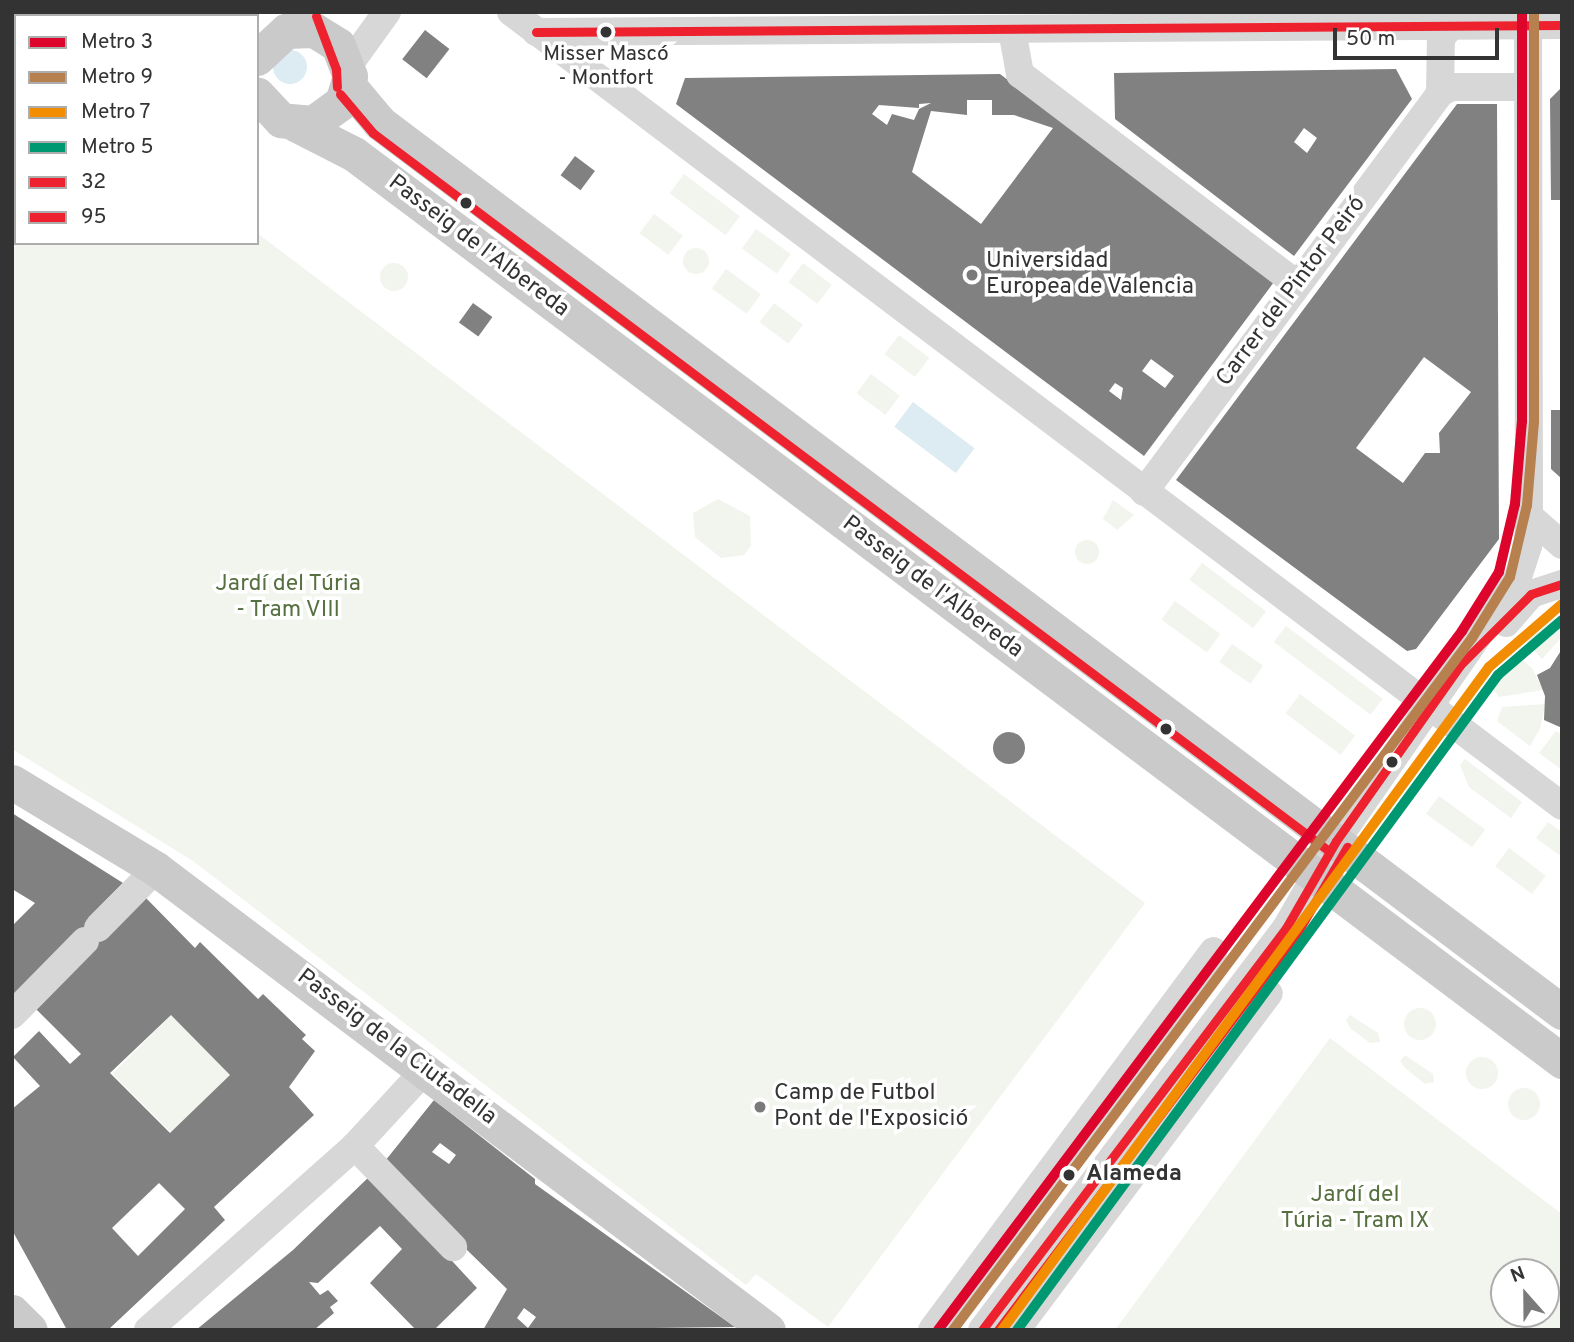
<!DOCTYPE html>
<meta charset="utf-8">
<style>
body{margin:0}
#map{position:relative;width:1574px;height:1342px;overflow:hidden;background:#fff;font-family:Overpass,sans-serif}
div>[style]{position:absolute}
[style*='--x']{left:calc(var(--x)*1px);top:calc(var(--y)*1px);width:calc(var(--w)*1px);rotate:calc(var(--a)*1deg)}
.green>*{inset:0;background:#f1f5ed;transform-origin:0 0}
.round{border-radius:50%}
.water>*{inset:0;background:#ddebf3;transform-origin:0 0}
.building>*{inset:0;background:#818181;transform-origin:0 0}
.minor>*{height:28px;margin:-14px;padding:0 14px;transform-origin:14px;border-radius:14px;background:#d7d7d7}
.major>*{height:35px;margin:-17.5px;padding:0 17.5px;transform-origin:17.5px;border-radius:17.5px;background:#cacaca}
.bus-1>*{height:9px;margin:-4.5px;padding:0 4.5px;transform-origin:4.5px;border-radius:4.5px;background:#ed222e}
.bus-2>*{height:9px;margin:-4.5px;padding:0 4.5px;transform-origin:4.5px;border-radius:4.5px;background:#ed222e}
.metro-1>*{height:10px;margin:-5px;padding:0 5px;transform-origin:5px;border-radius:5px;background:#dd052b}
.metro-2>*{height:10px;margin:-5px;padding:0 5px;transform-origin:5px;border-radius:5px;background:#b7814f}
.metro-3>*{height:10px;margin:-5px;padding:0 5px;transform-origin:5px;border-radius:5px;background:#f28c00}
.metro-4>*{height:10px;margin:-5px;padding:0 5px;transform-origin:5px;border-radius:5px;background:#009870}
.dots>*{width:19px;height:19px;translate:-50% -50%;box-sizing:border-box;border:4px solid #fff;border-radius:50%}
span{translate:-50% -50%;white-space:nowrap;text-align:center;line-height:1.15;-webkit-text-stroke:7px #fff;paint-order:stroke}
.bus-label{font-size:21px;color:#333}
.street-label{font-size:23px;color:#333}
.poi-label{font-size:23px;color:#333}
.left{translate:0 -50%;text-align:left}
.park-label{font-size:23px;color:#56703f}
.stop-label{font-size:23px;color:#333;font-weight:700}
.frame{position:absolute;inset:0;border:14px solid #333;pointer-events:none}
.legend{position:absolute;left:14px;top:14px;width:245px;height:231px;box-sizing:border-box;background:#fff;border:2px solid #adadad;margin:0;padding:9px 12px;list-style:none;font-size:21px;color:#333}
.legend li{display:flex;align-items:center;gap:14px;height:35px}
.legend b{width:35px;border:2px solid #adadad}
.north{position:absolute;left:1490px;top:1258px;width:70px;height:70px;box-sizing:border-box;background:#fff;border:2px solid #adadad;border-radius:50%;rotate:339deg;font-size:19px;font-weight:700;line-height:28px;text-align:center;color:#333}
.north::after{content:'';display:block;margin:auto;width:24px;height:32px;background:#7a7a7a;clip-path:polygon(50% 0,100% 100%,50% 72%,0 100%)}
.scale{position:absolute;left:1333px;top:28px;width:166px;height:32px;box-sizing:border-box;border:4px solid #333;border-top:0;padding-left:9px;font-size:21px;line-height:24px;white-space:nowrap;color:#333;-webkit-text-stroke:5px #fff;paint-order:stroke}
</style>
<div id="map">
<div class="green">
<i style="clip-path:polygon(12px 102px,16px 243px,257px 243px,257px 233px,1145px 903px,828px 1327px,756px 1274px,746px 1285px,193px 861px,12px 749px)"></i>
<i style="left:684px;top:174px;width:70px;height:24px;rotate:37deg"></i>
<i style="left:654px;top:214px;width:36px;height:24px;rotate:37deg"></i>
<i style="left:756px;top:229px;width:43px;height:24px;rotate:36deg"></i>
<i class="round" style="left:683px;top:248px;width:26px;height:26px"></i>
<i style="left:803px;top:263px;width:36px;height:24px;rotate:37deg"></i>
<i class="round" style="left:380px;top:263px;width:28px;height:28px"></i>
<i style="left:726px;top:269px;width:43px;height:24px;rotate:36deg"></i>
<i style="left:774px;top:303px;width:36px;height:24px;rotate:37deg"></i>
<i style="left:899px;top:335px;width:38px;height:24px;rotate:37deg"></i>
<i style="left:871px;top:374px;width:36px;height:24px;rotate:37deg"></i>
<i style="clip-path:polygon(718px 499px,750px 516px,751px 546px,744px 555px,721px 558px,695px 537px,693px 513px)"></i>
<i style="clip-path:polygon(1113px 500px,1134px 515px,1117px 530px,1103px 519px)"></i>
<i class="round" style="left:1075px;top:540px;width:24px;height:24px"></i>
<i style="left:1202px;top:563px;width:80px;height:21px;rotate:37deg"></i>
<i style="left:1175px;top:601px;width:56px;height:23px;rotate:36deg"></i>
<i style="clip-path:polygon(1562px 618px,1562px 637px,1542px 659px,1526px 642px,1544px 619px)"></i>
<i style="left:1286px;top:626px;width:121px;height:20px;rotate:37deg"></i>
<i style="left:1232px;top:644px;width:38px;height:22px;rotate:35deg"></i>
<i style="clip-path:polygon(1516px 654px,1532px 668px,1543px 690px,1499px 697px,1492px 688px)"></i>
<i style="left:1300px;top:694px;width:69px;height:24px;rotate:37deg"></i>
<i style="clip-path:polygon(1545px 704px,1540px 729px,1530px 746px,1497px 721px,1502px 707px)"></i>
<i style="clip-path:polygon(1556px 731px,1562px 735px,1562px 770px,1539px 753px)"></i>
<i style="clip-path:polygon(1465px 759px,1522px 802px,1511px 818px,1469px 787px,1460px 765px)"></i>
<i style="left:1439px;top:796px;width:57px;height:22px;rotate:36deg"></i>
<i style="clip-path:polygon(1548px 822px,1562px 832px,1562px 857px,1536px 838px)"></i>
<i style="left:1509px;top:848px;width:46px;height:23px;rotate:37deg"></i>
<i class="round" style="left:1404px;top:1008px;width:32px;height:32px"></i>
<i style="left:171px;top:1015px;width:84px;height:83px;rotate:45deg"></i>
<i style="clip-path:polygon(1350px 1015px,1378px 1033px,1380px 1042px,1370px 1043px,1350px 1028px,1346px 1020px)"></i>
<i style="clip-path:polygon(evenodd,1330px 1038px,1562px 1214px,1562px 1330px,1115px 1330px,1330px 1038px,1504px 1272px,1546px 1272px,1546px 1314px,1504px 1314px,1504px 1272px)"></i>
<i style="clip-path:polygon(1405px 1055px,1433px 1074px,1434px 1082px,1425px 1084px,1405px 1068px,1400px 1061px)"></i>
<i class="round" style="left:1466px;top:1057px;width:32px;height:32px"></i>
<i class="round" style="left:1508px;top:1088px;width:32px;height:32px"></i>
</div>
<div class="water">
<i class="round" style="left:273px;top:50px;width:34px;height:34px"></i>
<i style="left:913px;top:402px;width:77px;height:31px;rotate:37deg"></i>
</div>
<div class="building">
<i style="left:425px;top:30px;width:31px;height:37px;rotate:38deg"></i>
<i style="clip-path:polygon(evenodd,1396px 69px,1412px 99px,1294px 256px,1115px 119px,1114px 73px,1396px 69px,1304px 128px,1317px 138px,1307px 153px,1294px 142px,1304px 128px)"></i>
<i style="clip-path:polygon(evenodd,1000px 74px,1274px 282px,1144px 456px,676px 104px,685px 78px,1000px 74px,967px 100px,992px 100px,992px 115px,1014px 115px,1053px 128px,981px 224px,912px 172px,931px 111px,967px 115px,967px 100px,1000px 74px,931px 103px,919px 109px,914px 120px,892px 114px,887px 125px,872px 114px,879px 105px,919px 108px,919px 104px,931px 103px,1000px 74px,1151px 359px,1174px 376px,1165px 388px,1142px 371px,1151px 359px,1000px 74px,1115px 383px,1123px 388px,1121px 400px,1109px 391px,1115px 383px)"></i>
<i style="clip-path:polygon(1562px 87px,1562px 200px,1551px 200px,1550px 99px)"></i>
<i style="clip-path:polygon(evenodd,1457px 104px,1497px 104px,1499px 539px,1416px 649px,1407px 651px,1176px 480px,1457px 104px,1424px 357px,1471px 392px,1439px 433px,1440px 453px,1425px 453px,1403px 483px,1356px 448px,1424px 357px)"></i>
<i style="left:575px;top:156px;width:25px;height:24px;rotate:37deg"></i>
<i style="left:473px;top:303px;width:24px;height:24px;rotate:36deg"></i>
<i style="clip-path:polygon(1551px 410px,1562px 410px,1562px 479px,1551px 469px)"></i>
<i style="clip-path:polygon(1562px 649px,1562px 728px,1544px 720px,1545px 696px,1537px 675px,1550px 668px)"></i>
<i class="round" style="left:993px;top:732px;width:32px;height:32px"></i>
<i style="clip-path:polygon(evenodd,12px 813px,123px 883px,88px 918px,146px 898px,195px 948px,200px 942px,258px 999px,263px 994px,306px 1035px,302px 1039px,315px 1051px,289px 1087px,314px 1115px,214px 1207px,225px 1220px,108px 1330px,67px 1330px,12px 1230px,12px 1109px,40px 1086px,13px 1057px,39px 1031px,70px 1064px,81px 1054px,35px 1008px,12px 996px,12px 926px,35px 903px,12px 889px,12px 813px,171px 1015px,230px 1075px,170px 1133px,110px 1073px,171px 1015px,12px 813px,159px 1183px,185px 1209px,138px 1256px,112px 1228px,159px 1183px)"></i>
<i style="clip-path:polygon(evenodd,434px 1100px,535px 1179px,535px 1184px,735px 1327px,483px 1330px,507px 1289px,381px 1166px,434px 1100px,440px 1143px,456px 1155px,449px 1164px,432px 1152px,440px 1143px,434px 1100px,524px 1308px,536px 1317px,528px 1328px,517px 1318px,524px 1308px)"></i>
<i style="clip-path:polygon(372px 1174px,477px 1288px,434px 1330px,416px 1330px,370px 1283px,402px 1249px,380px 1226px,318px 1283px,309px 1282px,320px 1295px,328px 1290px,338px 1301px,330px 1307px,334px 1313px,314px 1330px,196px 1330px,293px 1250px)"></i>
</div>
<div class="minor">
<i style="--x:511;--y:12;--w:1317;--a:37.07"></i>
<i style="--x:1012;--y:30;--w:45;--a:79.7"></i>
<i style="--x:1020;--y:74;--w:348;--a:37.2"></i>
<i style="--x:536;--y:32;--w:1026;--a:-0.39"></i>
<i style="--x:348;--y:66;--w:67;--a:-54.2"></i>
<i style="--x:1440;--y:93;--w:55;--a:-89"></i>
<i style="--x:1441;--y:38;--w:13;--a:-51"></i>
<i style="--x:1144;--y:492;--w:497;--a:-53.4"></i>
<i style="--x:1440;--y:93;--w:13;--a:-27"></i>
<i style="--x:1452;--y:87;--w:75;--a:0"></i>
<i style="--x:1529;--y:516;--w:44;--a:41.3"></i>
<i style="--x:1506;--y:623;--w:38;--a:-49"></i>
<i style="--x:1531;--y:594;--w:33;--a:-18"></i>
<i style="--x:98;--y:928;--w:83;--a:-45.5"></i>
<i style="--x:12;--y:1015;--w:104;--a:-45.4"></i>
<i style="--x:355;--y:1146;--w:141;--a:45.9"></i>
<i style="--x:148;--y:1330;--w:277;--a:-41.6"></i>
<i style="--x:355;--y:1146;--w:105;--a:-47.3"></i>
<i style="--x:932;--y:1330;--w:472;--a:-53.4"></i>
<i style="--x:982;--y:1330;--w:504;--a:-52.9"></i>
<i style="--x:1286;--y:928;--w:100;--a:-60.1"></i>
<i style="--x:1336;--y:841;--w:318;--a:-55.3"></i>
<i style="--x:1517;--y:580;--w:36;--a:-72"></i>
<i style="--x:1528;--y:546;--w:30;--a:-88"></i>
<i style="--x:1529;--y:516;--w:504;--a:-90.11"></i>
<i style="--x:1016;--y:1330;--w:421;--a:-53.1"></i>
</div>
<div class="major">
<i style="--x:154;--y:12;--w:4;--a:63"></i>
<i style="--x:12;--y:16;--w:6;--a:-39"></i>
<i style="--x:257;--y:58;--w:40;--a:-43"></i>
<i style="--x:286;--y:31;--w:28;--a:-2"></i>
<i style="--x:314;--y:30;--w:28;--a:32"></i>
<i style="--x:338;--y:45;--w:33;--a:69"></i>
<i style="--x:350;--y:76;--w:27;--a:107"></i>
<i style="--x:342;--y:102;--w:36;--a:144"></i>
<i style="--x:313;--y:123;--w:32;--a:-175"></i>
<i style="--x:281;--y:120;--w:35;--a:-133"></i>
<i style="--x:349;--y:86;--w:48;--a:50"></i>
<i style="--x:380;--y:123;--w:1479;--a:36.95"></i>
<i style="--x:12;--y:90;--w:6;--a:-45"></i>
<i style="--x:295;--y:124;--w:66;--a:27"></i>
<i style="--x:354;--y:154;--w:1511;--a:36.9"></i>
<i style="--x:12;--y:782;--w:168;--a:31.1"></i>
<i style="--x:156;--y:869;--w:766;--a:36.99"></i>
<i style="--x:12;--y:1312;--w:25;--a:45"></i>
</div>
<div class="bus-1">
<i style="--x:536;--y:32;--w:1026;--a:-0.39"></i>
<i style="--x:982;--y:1330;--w:504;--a:-52.9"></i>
<i style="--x:1286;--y:928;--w:100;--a:-60.1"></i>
<i style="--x:1336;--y:841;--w:215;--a:-54.8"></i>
<i style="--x:1460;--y:665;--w:100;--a:-45"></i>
<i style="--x:1531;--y:594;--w:33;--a:-18"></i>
</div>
<div class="bus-2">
<i style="--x:316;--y:16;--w:57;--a:69.3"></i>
<i style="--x:336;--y:69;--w:18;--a:87"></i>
<i style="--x:340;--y:94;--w:51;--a:49.8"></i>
<i style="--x:373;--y:133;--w:1196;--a:36.91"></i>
<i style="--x:998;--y:1330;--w:495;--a:-53"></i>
<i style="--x:1296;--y:935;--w:102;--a:-59.9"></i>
</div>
<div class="metro-1">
<i style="--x:938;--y:1330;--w:874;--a:-53.14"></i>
<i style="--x:1462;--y:631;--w:70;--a:-57.9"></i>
<i style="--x:1499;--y:572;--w:70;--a:-76.8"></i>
<i style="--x:1515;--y:504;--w:83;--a:-85.2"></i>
<i style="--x:1522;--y:421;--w:409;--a:-90"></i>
</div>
<div class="metro-2">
<i style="--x:953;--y:1330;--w:865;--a:-53.13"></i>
<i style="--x:1472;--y:638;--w:72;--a:-58.1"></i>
<i style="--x:1510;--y:577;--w:74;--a:-76.7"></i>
<i style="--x:1527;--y:505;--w:83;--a:-85.2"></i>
<i style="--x:1534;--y:422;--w:410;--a:-90"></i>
</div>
<div class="metro-3">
<i style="--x:1002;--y:1330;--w:823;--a:-53.7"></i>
<i style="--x:1489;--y:667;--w:96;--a:-40.8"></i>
</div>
<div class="metro-4">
<i style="--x:1017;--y:1330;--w:813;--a:-53.71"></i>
<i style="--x:1498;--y:675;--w:84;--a:-40.7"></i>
</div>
<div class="dots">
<i style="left:606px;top:32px;background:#333"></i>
<i style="left:466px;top:203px;background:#333"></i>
<i style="left:972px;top:275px;background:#7a7a7a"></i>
<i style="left:1166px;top:729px;background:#333"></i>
<i style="left:1392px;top:762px;background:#333"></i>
<i style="left:760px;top:1107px;background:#7a7a7a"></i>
<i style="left:1069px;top:1175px;background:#333"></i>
</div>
<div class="bus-label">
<span style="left:606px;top:67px">Misser Mascó<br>- Montfort</span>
</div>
<div class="street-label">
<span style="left:478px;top:247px;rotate:37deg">Passeig de l'Albereda</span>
<span style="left:1292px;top:292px;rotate:-53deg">Carrer del Pintor Peiró</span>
<span style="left:932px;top:588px;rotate:37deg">Passeig de l'Albereda</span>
<span style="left:396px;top:1048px;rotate:37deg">Passeig de la Ciutadella</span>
</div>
<div class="poi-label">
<span class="left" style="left:986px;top:275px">Universidad<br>Europea de Valencia</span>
<span class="left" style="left:774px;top:1107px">Camp de Futbol<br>Pont de l'Exposició</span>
</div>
<div class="park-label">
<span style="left:288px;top:598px">Jardí del Túria<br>- Tram VIII</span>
<span style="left:1355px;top:1209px">Jardí del<br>Túria - Tram IX</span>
</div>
<div class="stop-label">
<span class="left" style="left:1086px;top:1175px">Alameda</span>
</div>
<div class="frame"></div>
<ul class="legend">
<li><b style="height:9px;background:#dd052b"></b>Metro 3</li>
<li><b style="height:9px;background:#b7814f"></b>Metro 9</li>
<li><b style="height:9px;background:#f28c00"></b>Metro 7</li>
<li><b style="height:9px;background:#009870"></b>Metro 5</li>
<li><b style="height:9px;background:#ed222e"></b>32</li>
<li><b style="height:9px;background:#ed222e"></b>95</li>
</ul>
<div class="north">N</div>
<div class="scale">50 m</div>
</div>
